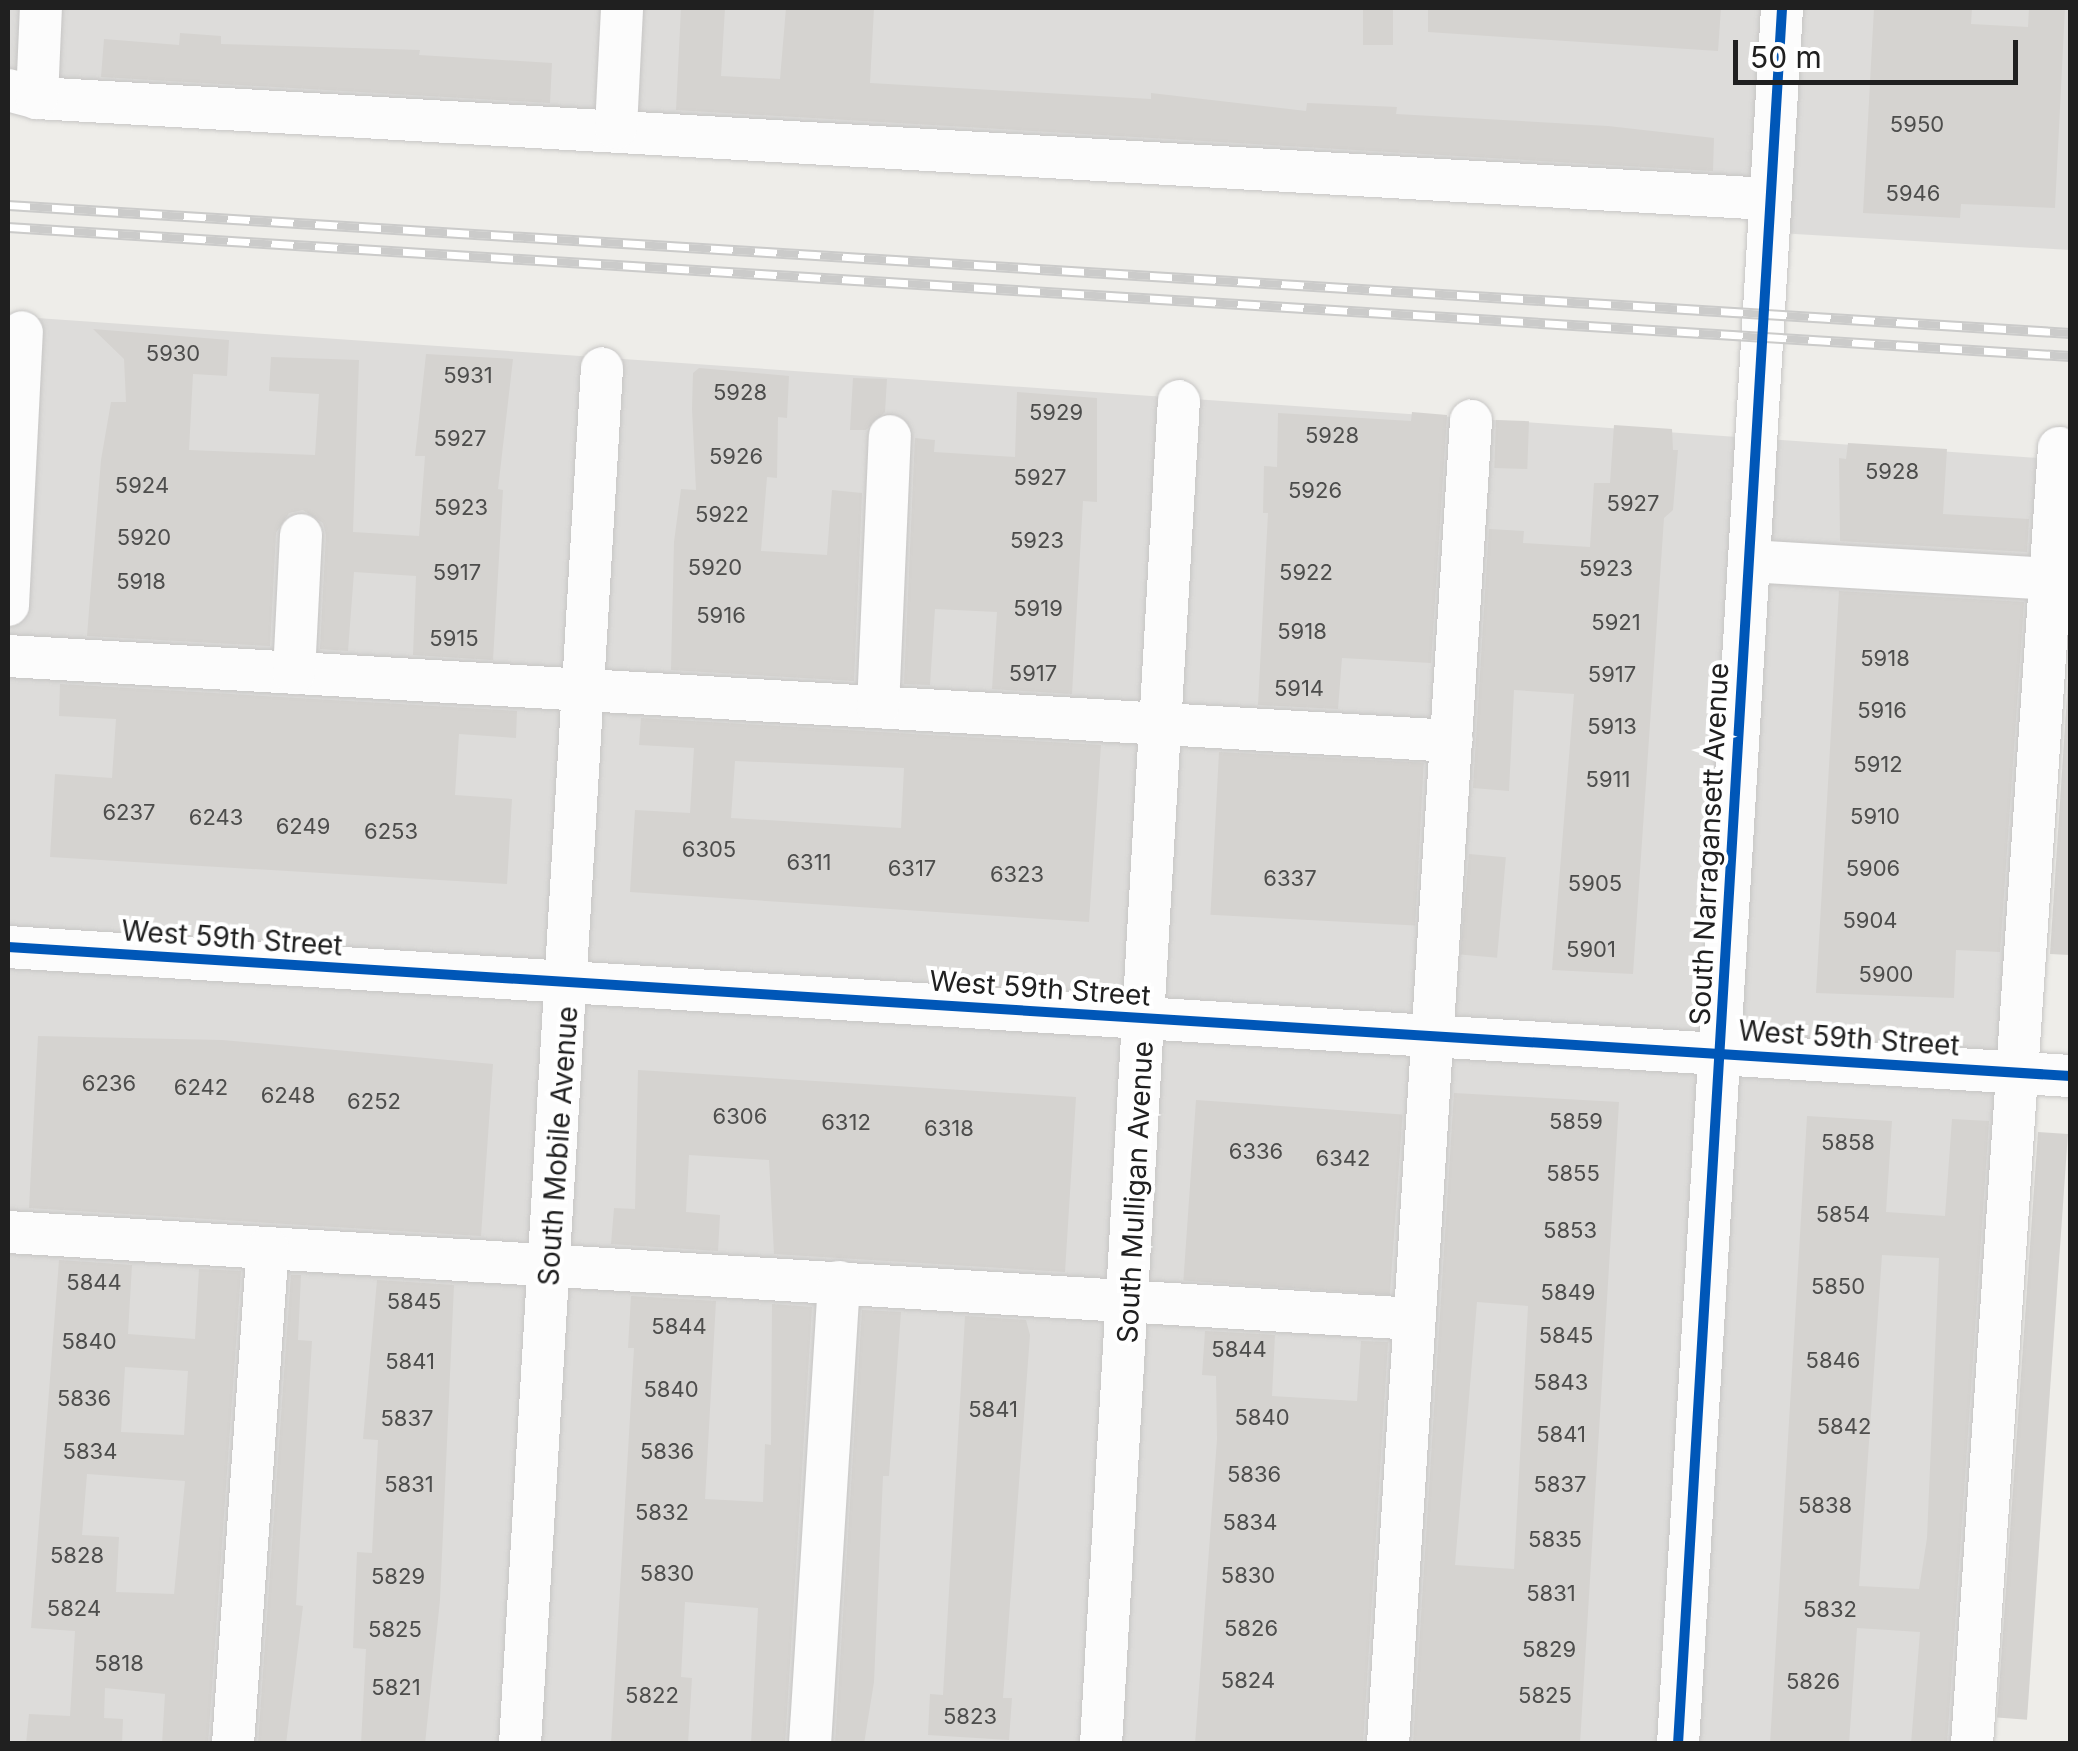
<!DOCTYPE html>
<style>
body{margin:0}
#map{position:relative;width:2078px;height:1751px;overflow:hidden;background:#eeede9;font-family:Inter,sans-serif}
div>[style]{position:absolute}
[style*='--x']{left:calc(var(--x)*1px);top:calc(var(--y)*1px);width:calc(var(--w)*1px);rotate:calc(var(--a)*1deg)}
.residential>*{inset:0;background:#dddcda;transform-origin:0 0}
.building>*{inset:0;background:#d5d3d0;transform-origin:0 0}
.roads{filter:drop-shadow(0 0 2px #c7c6c5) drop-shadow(0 0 2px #c7c6c5)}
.minor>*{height:42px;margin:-21px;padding:0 21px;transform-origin:21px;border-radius:21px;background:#fcfcfc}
.rail>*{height:11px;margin-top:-5.5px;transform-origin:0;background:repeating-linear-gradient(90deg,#fff 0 22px,#cbcbca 0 44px);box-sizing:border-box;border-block:2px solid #cbcbca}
.cycleway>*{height:10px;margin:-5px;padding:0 5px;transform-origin:5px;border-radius:5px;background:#0057b8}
span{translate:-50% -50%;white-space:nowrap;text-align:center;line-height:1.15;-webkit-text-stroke:8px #fff;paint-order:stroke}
.number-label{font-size:22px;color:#4d4d4c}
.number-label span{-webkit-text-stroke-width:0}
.street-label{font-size:28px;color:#202020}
.frame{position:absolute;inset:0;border:10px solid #202020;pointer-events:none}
.scale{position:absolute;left:1733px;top:40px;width:285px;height:45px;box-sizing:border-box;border:5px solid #202020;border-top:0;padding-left:12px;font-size:30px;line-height:35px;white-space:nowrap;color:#202020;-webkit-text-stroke:8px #fff;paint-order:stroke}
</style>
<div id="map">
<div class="residential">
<i style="clip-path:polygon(8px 8px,2070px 8px,2070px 250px,1761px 232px,1761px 211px,8px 101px)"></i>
<i style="left:8px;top:316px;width:2066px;height:1427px;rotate:4deg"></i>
</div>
<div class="building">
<i style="clip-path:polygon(681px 8px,725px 8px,721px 76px,780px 79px,786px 8px,874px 8px,870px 83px,1151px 99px,1151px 93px,1306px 111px,1307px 103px,1397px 107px,1396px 114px,1608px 126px,1714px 138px,1713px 171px,676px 110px)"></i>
<i style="left:1363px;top:8px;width:30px;height:37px"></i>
<i style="clip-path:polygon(1428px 8px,1721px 8px,1718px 51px,1428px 32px)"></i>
<i style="clip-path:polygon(1874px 8px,1972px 8px,1971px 24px,2028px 27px,2029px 8px,2065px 8px,2055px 208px,1961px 204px,1960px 218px,1863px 213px)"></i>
<i style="clip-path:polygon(180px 33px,221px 36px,221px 44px,420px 50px,419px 55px,552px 63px,550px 103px,101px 77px,104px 39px,179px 45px)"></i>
<i style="clip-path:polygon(93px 329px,229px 340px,227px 376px,193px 374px,189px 450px,315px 455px,319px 394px,269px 391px,271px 357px,359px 360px,353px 532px,419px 536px,425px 456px,415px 456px,426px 354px,513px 359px,498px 489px,503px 490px,493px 660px,413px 655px,416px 576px,354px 572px,348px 651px,320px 649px,326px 535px,323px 523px,303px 510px,289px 513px,276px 533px,270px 646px,87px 636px,101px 460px,111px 402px,126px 402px,124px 359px)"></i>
<i style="clip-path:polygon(699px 368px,789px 376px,787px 418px,778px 417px,777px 478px,767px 477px,761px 551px,827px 555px,832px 490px,862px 493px,854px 681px,671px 670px,674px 542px,681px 489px,696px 490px,692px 409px,693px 373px)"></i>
<i style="clip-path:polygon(853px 378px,887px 379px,885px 412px,866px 430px,850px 430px)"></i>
<i style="clip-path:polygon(1017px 392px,1097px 398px,1097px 502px,1083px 501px,1072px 694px,992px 689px,997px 612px,935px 609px,930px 685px,904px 684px,915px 438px,935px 440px,934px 452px,1015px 457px)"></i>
<i style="clip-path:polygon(1412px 412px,1447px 415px,1431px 663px,1342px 658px,1338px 709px,1258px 705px,1268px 513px,1263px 513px,1264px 466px,1277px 467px,1278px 413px,1411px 421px)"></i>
<i style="left:1496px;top:420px;width:33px;height:48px;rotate:2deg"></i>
<i style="clip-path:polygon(1614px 425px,1672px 429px,1673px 450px,1678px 450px,1673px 510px,1664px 518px,1633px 974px,1552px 970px,1574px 694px,1514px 690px,1509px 791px,1473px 788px,1489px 529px,1524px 531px,1523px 543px,1590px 547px,1594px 483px,1610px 483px)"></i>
<i style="clip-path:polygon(1848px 443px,1947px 449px,1943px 514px,2029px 519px,2027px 552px,1840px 541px,1839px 458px,1846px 459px)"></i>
<i style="clip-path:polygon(1839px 591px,2024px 602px,2000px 952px,1956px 950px,1954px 998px,1816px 993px)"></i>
<i style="clip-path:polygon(2070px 650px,2070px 955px,2050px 954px)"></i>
<i style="clip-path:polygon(60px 684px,517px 711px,516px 738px,459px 734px,455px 795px,512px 799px,507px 884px,50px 857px,55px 774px,112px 778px,116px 719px,59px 716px)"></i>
<i style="clip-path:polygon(evenodd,641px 718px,1101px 745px,1089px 922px,630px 892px,635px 810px,690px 813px,694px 748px,639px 745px,641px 718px,735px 761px,904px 768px,901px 828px,731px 818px,735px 761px)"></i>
<i style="left:1219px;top:752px;width:205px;height:163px;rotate:3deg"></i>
<i style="left:1469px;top:854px;width:37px;height:101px;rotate:5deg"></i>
<i style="clip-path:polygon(38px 1036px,222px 1040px,493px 1064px,481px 1236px,29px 1208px)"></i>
<i style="clip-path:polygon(638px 1070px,1076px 1097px,1065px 1272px,774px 1254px,769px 1160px,689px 1155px,686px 1212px,720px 1215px,718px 1251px,611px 1244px,614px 1208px,635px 1209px)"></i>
<i style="clip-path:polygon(evenodd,1454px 1093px,1619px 1102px,1580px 1744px,1413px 1744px,1454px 1093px,1477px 1302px,1528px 1306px,1514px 1569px,1455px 1565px,1477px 1302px)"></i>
<i style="left:1196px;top:1100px;width:207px;height:181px;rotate:4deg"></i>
<i style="clip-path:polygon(evenodd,1807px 1116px,1892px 1121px,1886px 1212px,1945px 1216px,1952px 1119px,1989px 1121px,1947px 1744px,1911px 1744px,1920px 1632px,1857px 1628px,1849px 1744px,1770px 1744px,1807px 1116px,1882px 1255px,1939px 1258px,1927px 1538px,1919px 1589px,1859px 1586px,1882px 1255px)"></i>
<i style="left:2038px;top:1132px;width:30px;height:587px;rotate:4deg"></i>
<i style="clip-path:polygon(evenodd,59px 1260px,132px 1265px,128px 1334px,195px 1339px,199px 1269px,241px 1271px,208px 1744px,162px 1744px,165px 1694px,105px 1688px,104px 1718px,123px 1719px,122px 1744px,26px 1744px,29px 1714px,70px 1716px,75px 1631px,31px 1628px,59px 1260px,125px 1367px,188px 1371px,184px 1435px,121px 1432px,125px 1367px,59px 1260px,87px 1474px,185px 1481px,174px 1594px,116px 1592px,119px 1537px,82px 1535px,87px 1474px)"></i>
<i style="clip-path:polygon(291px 1275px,301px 1275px,298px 1340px,312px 1341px,296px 1605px,303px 1606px,286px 1744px,258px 1744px)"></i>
<i style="clip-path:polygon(377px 1280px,454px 1285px,440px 1600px,425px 1744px,361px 1744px,366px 1649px,353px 1648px,357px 1552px,372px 1553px,378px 1440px,363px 1439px)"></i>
<i style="clip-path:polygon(631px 1296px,716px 1301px,705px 1499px,763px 1502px,765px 1444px,771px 1445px,772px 1304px,812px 1307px,785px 1744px,751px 1744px,758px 1608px,685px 1602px,681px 1677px,692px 1678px,688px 1744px,611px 1744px,634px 1348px,628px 1348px)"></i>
<i style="clip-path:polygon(862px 1310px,901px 1312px,889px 1476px,883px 1476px,874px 1682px,864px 1744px,835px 1744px)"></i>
<i style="clip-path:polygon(965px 1316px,1026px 1320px,1030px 1335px,1003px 1698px,1012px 1698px,1009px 1740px,928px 1735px,930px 1694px,943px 1695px)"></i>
<i style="clip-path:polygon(1205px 1331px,1275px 1335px,1272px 1396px,1357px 1401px,1361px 1341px,1388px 1342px,1363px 1744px,1195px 1744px,1217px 1439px,1216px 1376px,1202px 1375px)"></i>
</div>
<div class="roads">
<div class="minor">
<i style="--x:8;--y:90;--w:30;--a:15"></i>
<i style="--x:37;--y:98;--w:1736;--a:3.34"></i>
<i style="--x:37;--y:98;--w:90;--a:-87.5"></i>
<i style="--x:616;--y:128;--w:120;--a:-87.1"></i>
<i style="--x:1749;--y:561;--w:322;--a:3.4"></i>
<i style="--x:8;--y:605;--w:273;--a:-87.1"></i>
<i style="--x:8;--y:656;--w:1446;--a:3.37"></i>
<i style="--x:294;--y:673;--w:138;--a:-87.1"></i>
<i style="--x:878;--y:707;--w:271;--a:-87.5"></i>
<i style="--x:8;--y:947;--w:2066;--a:3.58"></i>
<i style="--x:8;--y:1232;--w:1409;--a:3.54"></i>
<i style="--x:233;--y:1744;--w:497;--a:-86"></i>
<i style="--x:520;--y:1744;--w:1378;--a:-86.59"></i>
<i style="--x:810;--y:1744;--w:463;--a:-86.4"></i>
<i style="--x:1101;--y:1744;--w:1345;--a:-86.68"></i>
<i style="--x:1388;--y:1744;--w:1326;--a:-86.41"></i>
<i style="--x:1678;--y:1744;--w:1739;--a:-86.57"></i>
<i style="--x:1972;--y:1744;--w:1299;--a:-86.16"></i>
</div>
</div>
<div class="rail">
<i style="--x:8;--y:205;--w:2066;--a:3.55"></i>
<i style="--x:8;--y:227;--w:2066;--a:3.58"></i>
</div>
<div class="cycleway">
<i style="--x:8;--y:947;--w:2066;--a:3.58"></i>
<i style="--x:1678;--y:1744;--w:1739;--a:-86.57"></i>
</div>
<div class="number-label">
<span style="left:1917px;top:125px">5950</span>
<span style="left:1913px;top:194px">5946</span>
<span style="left:173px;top:354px">5930</span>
<span style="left:468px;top:376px">5931</span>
<span style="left:740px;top:393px">5928</span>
<span style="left:1056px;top:413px">5929</span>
<span style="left:1332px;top:436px">5928</span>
<span style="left:460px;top:439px">5927</span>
<span style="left:736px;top:457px">5926</span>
<span style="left:1892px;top:472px">5928</span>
<span style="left:1040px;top:478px">5927</span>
<span style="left:142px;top:486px">5924</span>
<span style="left:1315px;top:491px">5926</span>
<span style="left:1633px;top:504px">5927</span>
<span style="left:461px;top:508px">5923</span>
<span style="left:722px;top:515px">5922</span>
<span style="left:144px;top:538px">5920</span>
<span style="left:1037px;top:541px">5923</span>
<span style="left:715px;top:568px">5920</span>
<span style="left:1606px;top:569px">5923</span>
<span style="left:457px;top:573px">5917</span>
<span style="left:1306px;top:573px">5922</span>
<span style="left:141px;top:582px">5918</span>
<span style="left:1038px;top:609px">5919</span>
<span style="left:721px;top:616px">5916</span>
<span style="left:1616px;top:623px">5921</span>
<span style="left:1302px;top:632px">5918</span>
<span style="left:454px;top:639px">5915</span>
<span style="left:1885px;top:659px">5918</span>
<span style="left:1033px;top:674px">5917</span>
<span style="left:1612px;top:675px">5917</span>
<span style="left:1299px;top:689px">5914</span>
<span style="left:1882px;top:711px">5916</span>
<span style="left:1612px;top:727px">5913</span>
<span style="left:1878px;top:765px">5912</span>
<span style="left:1608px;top:780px">5911</span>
<span style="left:129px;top:813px">6237</span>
<span style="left:1875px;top:817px">5910</span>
<span style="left:216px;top:818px">6243</span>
<span style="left:303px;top:827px">6249</span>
<span style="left:391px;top:832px">6253</span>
<span style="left:709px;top:850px">6305</span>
<span style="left:809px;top:863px">6311</span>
<span style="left:912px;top:869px">6317</span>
<span style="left:1873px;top:869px">5906</span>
<span style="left:1017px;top:875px">6323</span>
<span style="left:1290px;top:879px">6337</span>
<span style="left:1595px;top:884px">5905</span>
<span style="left:1870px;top:921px">5904</span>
<span style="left:1591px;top:950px">5901</span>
<span style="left:1886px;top:975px">5900</span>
<span style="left:109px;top:1084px">6236</span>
<span style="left:201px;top:1088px">6242</span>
<span style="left:288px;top:1096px">6248</span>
<span style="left:374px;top:1102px">6252</span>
<span style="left:740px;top:1117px">6306</span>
<span style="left:1576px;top:1122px">5859</span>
<span style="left:846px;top:1123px">6312</span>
<span style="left:949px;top:1129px">6318</span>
<span style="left:1848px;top:1143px">5858</span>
<span style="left:1256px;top:1152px">6336</span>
<span style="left:1343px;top:1159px">6342</span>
<span style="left:1573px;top:1174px">5855</span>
<span style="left:1843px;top:1215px">5854</span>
<span style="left:1570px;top:1231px">5853</span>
<span style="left:94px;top:1283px">5844</span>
<span style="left:1838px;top:1287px">5850</span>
<span style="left:1568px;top:1293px">5849</span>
<span style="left:414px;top:1302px">5845</span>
<span style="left:679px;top:1327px">5844</span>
<span style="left:1566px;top:1336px">5845</span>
<span style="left:89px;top:1342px">5840</span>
<span style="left:1239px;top:1350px">5844</span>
<span style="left:1833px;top:1361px">5846</span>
<span style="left:410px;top:1362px">5841</span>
<span style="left:1561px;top:1383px">5843</span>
<span style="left:671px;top:1390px">5840</span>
<span style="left:84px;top:1399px">5836</span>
<span style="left:993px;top:1410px">5841</span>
<span style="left:1262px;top:1418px">5840</span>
<span style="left:407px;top:1419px">5837</span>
<span style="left:1844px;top:1427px">5842</span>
<span style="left:1561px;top:1435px">5841</span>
<span style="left:90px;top:1452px">5834</span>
<span style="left:667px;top:1452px">5836</span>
<span style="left:1254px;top:1475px">5836</span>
<span style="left:409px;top:1485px">5831</span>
<span style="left:1560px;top:1485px">5837</span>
<span style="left:1825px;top:1506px">5838</span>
<span style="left:662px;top:1513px">5832</span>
<span style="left:1250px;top:1523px">5834</span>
<span style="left:1555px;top:1540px">5835</span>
<span style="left:77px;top:1556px">5828</span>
<span style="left:667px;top:1574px">5830</span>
<span style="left:1248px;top:1576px">5830</span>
<span style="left:398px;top:1577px">5829</span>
<span style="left:1551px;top:1594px">5831</span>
<span style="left:74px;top:1609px">5824</span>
<span style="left:1830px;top:1610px">5832</span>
<span style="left:1251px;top:1629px">5826</span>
<span style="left:395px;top:1630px">5825</span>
<span style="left:1549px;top:1650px">5829</span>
<span style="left:119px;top:1664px">5818</span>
<span style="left:1248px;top:1681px">5824</span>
<span style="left:1813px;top:1682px">5826</span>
<span style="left:396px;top:1688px">5821</span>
<span style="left:652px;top:1696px">5822</span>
<span style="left:1545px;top:1696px">5825</span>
<span style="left:970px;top:1717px">5823</span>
</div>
<div class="street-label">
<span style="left:1709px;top:844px;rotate:-87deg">South Narragansett Avenue</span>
<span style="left:232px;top:938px;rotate:4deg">West 59th Street</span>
<span style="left:1040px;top:988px;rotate:4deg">West 59th Street</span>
<span style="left:1849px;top:1038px;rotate:4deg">West 59th Street</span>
<span style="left:558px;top:1146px;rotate:-86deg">South Mobile Avenue</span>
<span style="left:1135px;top:1192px;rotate:-87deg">South Mulligan Avenue</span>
</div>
<div class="frame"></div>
<div class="scale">50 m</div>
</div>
